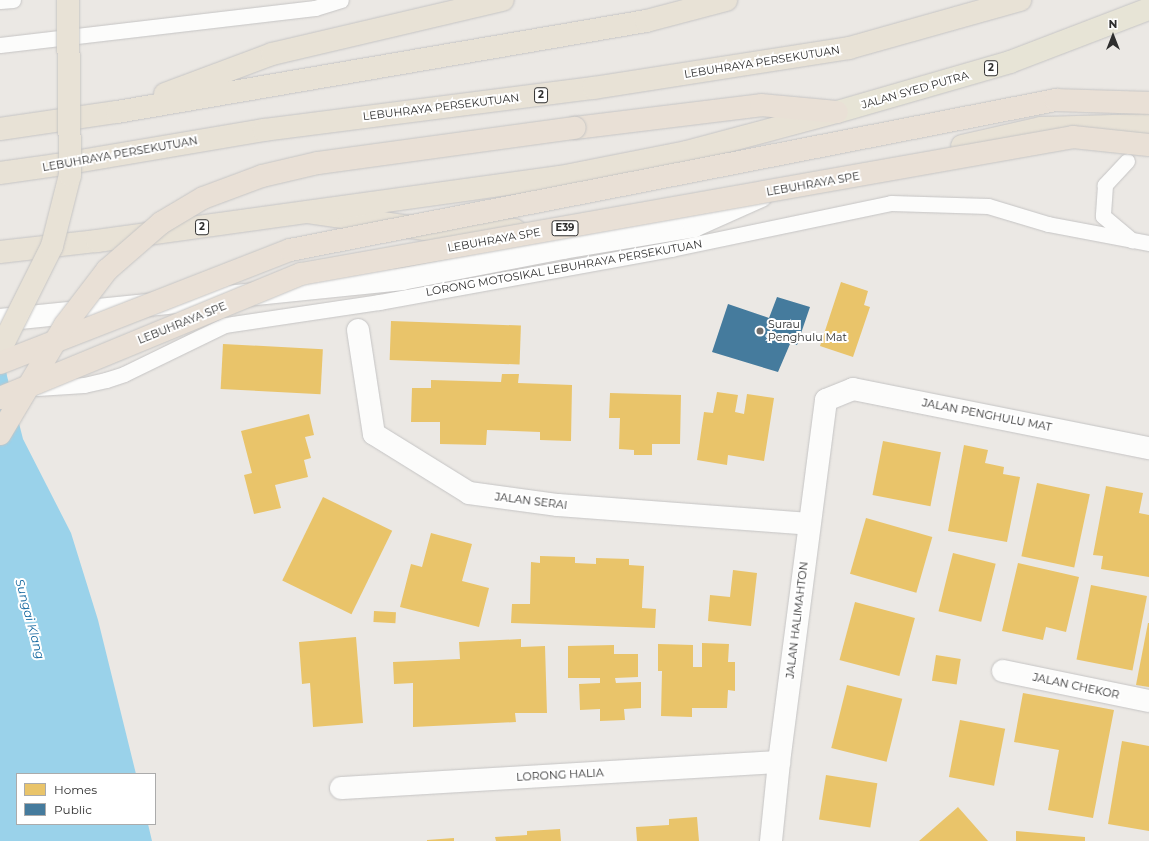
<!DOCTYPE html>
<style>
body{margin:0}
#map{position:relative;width:1149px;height:841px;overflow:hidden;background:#ebe8e4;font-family:Montserrat,sans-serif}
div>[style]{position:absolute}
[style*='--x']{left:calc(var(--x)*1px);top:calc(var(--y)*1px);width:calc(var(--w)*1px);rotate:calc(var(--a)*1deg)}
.water>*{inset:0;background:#9ad2ea}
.homes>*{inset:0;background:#e9c46a;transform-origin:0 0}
.public>*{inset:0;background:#457b9d}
.roads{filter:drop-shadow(0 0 1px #c5c4c4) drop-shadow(0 0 1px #c5c4c4)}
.service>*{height:15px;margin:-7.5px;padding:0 7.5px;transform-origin:7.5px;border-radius:7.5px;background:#fcfcfb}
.minor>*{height:22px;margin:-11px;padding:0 11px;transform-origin:11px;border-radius:11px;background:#fcfcfb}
.primary>*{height:22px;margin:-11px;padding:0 11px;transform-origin:11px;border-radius:11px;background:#e7e4d6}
.trunk>*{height:22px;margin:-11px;padding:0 11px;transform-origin:11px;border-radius:11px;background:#e8e2d6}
.motorway>*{height:22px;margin:-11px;padding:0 11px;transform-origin:11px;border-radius:11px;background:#e9e0d6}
.bridges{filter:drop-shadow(0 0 1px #c6c5c4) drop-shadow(0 0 1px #c6c5c4)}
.trunk-bridge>*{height:22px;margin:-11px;padding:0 11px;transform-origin:11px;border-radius:11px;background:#e8e2d6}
.motorway-bridge>*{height:22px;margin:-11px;padding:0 11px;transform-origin:11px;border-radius:11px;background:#e9e0d6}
.dots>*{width:11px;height:11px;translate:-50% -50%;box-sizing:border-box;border:2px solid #fff;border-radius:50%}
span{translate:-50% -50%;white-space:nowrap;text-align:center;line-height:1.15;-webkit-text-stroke:4px #fff;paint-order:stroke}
.shield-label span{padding:1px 3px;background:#fff;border:1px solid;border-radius:3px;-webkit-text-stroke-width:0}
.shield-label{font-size:10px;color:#2e2e2e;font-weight:700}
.street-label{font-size:11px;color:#2e2e2e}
.poi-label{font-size:11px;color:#2e2e2e}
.left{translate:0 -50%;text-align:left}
.water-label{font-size:12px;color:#11669e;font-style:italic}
.legend{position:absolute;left:16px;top:773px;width:140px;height:52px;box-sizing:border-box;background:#fff;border:1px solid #ababab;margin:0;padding:5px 7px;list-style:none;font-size:12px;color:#2e2e2e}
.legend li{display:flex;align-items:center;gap:8px;height:20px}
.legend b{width:20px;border:1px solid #ababab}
.north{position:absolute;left:1093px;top:16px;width:40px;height:40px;-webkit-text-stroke:3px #fff;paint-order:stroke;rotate:0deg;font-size:11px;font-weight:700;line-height:16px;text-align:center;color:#2e2e2e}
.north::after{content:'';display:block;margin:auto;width:14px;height:18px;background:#2e2e2e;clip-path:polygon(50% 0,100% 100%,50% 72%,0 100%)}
</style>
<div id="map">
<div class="water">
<i style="clip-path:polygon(0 329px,7px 376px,23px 439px,71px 533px,98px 620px,136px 774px,17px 774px,17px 824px,148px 824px,152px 841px,0 841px)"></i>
</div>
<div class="homes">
<i style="clip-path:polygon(841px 282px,868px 291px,864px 305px,870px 307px,853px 357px,820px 346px)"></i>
<i style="left:391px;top:321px;width:130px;height:39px;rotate:2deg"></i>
<i style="left:223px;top:344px;width:100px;height:45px;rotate:3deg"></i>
<i style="clip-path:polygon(502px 374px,519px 374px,518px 383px,572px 385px,571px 441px,540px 440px,540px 432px,487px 430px,486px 445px,440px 444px,440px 422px,411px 422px,412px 388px,431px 388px,431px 380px,501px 382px)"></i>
<i style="clip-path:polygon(717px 392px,738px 395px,735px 412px,744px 414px,747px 394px,774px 398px,764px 461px,728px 455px,727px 465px,697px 460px,704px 412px,713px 413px)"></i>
<i style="clip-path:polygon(610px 393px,681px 395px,680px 444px,652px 444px,652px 455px,634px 455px,634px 450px,619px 449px,620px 418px,609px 418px)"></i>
<i style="clip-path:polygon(309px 414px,314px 435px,305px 437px,311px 458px,304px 460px,308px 477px,275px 485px,281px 508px,254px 514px,244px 475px,252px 473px,241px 431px)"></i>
<i style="left:883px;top:441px;width:59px;height:55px;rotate:11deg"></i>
<i style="clip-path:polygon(964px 445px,988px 450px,985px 463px,1004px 467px,1003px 474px,1020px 477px,1007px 542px,948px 531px)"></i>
<i style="left:1037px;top:483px;width:54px;height:75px;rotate:12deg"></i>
<i style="clip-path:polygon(1106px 486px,1143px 493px,1139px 513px,1149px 515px,1149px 577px,1101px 569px,1103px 556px,1093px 555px)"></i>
<i style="left:323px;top:497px;width:77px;height:93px;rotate:26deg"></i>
<i style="left:866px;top:518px;width:69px;height:58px;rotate:16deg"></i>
<i style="clip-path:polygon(431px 533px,472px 544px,462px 581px,489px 588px,479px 627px,400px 607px,411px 564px,422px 567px)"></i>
<i style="left:953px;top:553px;width:44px;height:60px;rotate:14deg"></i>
<i style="clip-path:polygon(540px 556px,575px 557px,575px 563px,596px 564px,596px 558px,629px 559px,629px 565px,644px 566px,642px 608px,656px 609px,655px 628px,511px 623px,512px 604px,530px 604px,531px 562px,540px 563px)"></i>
<i style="clip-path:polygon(1018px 563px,1079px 577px,1066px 632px,1046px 627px,1043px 640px,1002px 631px)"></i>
<i style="clip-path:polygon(733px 570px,757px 573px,751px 626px,708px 621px,710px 595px,730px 597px)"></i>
<i style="left:1091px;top:585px;width:57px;height:76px;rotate:11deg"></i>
<i style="left:855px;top:602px;width:62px;height:60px;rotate:15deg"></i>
<i style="left:374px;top:611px;width:22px;height:11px;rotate:3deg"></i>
<i style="clip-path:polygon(1148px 623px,1149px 623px,1149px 687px,1136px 685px)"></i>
<i style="clip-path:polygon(356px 637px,363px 723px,313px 727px,310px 683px,302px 684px,299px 642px)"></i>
<i style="clip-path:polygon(521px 639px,521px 647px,545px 646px,547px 713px,515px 713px,516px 722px,413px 727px,413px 683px,394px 684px,393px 662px,460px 659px,459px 642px)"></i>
<i style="clip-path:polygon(702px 643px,729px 644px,728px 662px,735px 662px,735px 691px,728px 690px,727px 708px,692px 708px,692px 717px,661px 716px,662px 671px,658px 671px,658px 644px,693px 645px,693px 667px,702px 667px)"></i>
<i style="clip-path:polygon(614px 645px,614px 654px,638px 654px,638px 677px,615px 678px,616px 683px,641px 682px,641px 708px,624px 709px,625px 720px,600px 721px,600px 709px,580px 710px,579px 684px,600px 683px,600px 678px,568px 678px,568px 646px)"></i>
<i style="left:936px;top:655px;width:25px;height:26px;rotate:9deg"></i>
<i style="left:847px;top:685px;width:57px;height:65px;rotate:14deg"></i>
<i style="clip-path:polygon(1023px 693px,1114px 710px,1093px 818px,1048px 810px,1059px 750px,1014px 742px)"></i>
<i style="left:960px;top:720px;width:46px;height:58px;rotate:11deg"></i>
<i style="clip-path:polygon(1122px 741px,1149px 746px,1149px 831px,1108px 824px)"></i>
<i style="left:826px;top:775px;width:52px;height:45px;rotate:9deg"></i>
<i style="clip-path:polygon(958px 807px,988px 841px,919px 841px)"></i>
<i style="clip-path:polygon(697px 817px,699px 841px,637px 841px,636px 827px,669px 825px,669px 819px)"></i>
<i style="clip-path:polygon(560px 829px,561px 841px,496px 841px,495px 837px,527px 835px,527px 831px)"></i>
<i style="clip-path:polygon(1016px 831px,1085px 837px,1085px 841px,1016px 841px)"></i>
<i style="clip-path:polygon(454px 838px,454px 841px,427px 841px,427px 840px)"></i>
</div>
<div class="public">
<i style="clip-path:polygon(777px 297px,810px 307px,797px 345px,790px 344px,778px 372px,712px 352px,728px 304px,769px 318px)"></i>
</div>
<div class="roads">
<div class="service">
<i style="--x:0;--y:1;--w:13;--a:-4"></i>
<i style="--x:0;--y:45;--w:317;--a:-6.7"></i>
<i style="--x:315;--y:8;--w:27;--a:-17"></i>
<i style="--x:1127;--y:161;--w:33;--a:133"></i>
<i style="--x:1105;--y:185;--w:31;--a:94"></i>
<i style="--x:1103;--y:216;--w:38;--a:40"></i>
<i style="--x:37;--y:388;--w:47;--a:-3.7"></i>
<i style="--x:84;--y:385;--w:23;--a:-13"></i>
<i style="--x:106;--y:380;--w:19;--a:-18"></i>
<i style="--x:124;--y:374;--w:112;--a:-25.9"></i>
<i style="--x:225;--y:325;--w:156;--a:-8.5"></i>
<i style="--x:379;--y:302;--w:297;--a:-10.3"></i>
<i style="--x:671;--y:249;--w:225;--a:-11.8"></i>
<i style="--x:891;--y:203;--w:97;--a:1.8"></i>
<i style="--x:988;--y:206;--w:63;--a:16.7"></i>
<i style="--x:1048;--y:224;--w:103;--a:10.7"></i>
</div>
<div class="minor">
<i style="--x:0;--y:320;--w:404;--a:-5.8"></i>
<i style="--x:402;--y:279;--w:164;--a:-10.9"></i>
<i style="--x:563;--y:248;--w:133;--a:-9.5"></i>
<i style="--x:694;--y:226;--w:73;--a:-24.1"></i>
<i style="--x:358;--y:330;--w:105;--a:81.3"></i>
<i style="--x:374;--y:434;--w:112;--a:31.8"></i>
<i style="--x:469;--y:493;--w:90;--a:7.7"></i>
<i style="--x:558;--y:505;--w:252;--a:4.3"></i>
<i style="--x:1003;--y:671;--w:149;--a:11.6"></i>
<i style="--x:341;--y:788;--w:439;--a:-3.4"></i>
<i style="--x:771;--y:841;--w:79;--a:-84.2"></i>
<i style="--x:779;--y:762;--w:365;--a:-82.6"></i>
<i style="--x:826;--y:400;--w:29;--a:-22"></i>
<i style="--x:853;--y:389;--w:302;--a:11.3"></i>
</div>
<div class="primary">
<i style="--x:837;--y:112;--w:180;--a:-16.1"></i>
<i style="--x:1010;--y:62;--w:149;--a:-20.9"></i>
</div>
<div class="trunk">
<i style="--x:165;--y:94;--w:114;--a:-20.5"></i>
<i style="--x:272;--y:54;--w:237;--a:-13.2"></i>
<i style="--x:0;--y:129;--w:118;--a:-8.3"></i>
<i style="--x:117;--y:112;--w:537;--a:-9.76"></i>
<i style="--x:646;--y:21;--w:83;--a:-14.7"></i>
<i style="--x:962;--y:146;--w:81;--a:-12.8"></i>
<i style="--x:1041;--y:128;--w:108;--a:-1.6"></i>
<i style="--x:0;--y:173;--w:58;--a:-8"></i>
<i style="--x:57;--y:165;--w:210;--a:-9.6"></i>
<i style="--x:264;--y:130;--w:333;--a:-7.3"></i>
<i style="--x:594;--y:88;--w:258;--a:-8.9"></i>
<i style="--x:849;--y:48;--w:178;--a:-15.7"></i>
<i style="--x:308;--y:212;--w:130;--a:8.4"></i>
<i style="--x:437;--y:231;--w:78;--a:-0.7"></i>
<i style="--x:0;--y:252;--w:98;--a:-6.5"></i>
<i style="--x:97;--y:241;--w:467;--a:-7.9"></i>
<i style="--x:560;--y:177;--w:129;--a:-11.1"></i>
<i style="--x:687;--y:152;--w:154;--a:-15"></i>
</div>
<div class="motorway">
<i style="--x:575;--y:128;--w:187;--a:-7"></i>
<i style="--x:761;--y:105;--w:76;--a:5.3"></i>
</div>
</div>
<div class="bridges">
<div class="trunk-bridge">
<i style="--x:0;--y:350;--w:116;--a:-63.4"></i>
<i style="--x:52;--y:246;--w:73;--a:-75.8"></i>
<i style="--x:70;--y:175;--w:175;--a:-90.7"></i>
</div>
<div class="motorway-bridge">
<i style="--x:0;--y:363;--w:311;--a:-21.3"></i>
<i style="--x:290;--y:250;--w:781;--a:-11.08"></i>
<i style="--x:1056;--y:100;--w:93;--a:1.8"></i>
<i style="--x:0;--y:398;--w:326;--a:-22.4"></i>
<i style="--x:301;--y:274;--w:784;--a:-10.06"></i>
<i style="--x:1073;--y:137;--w:76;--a:6"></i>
<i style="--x:0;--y:434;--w:127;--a:-59.2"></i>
<i style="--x:65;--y:325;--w:69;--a:-52.6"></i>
<i style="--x:107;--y:270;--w:72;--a:-41"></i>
<i style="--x:161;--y:223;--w:49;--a:-30.8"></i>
<i style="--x:203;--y:198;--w:63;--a:-20.4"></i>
<i style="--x:262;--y:176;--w:57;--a:-13.1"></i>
<i style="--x:318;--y:163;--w:259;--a:-7.8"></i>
</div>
</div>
<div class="dots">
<i style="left:760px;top:331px;background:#706f6e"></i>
</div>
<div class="shield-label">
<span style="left:991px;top:68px">2</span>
<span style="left:541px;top:95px">2</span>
<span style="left:202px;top:227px">2</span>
<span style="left:565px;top:228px">E39</span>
</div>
<div class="street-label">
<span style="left:762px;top:62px;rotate:-9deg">LEBUHRAYA PERSEKUTUAN</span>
<span style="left:915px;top:90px;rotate:-16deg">JALAN SYED PUTRA</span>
<span style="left:441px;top:107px;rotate:-7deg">LEBUHRAYA PERSEKUTUAN</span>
<span style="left:120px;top:154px;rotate:-10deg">LEBUHRAYA PERSEKUTUAN</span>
<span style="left:813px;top:184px;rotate:-10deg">LEBUHRAYA SPE</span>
<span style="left:494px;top:240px;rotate:-10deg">LEBUHRAYA SPE</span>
<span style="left:564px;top:268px;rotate:-10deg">LORONG MOTOSIKAL LEBUHRAYA PERSEKUTUAN</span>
<span style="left:182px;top:323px;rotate:-22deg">LEBUHRAYA SPE</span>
<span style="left:987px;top:415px;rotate:11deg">JALAN PENGHULU MAT</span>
<span style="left:531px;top:501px;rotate:7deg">JALAN SERAI</span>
<span style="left:797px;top:620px;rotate:-83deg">JALAN HALIMAHTON</span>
<span style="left:1076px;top:686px;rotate:12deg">JALAN CHEKOR</span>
<span style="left:560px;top:775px;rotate:-3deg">LORONG HALIA</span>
</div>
<div class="poi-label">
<span class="left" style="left:768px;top:331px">Surau<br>Penghulu Mat</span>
</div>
<div class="water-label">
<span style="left:30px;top:619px;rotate:75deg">Sungai Klang</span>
</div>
<ul class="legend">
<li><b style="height:11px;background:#e9c46a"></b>Homes</li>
<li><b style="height:11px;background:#457b9d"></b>Public</li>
</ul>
<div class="north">N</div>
</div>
